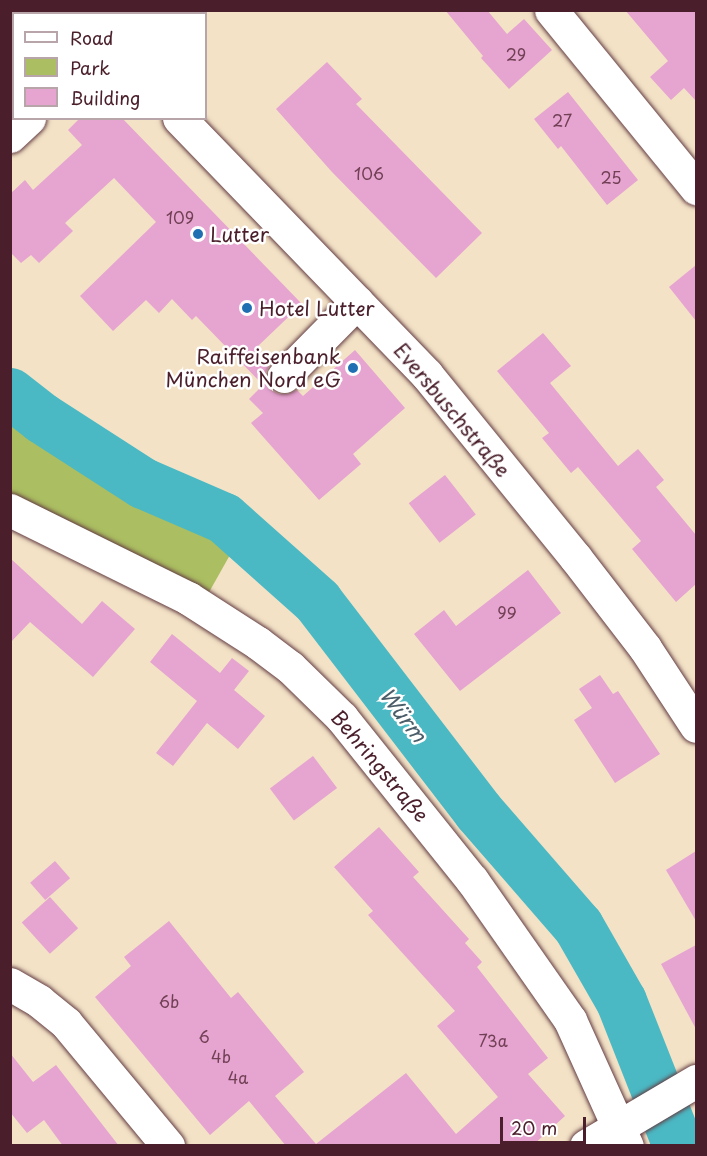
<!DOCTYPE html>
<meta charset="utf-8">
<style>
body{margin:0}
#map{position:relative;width:707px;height:1156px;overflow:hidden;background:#f3e2c6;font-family:"Playpen Sans",sans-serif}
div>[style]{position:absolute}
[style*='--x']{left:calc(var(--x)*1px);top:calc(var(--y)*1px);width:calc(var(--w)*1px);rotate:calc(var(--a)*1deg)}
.green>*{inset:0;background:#abbe61}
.river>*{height:51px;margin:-25.5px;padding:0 25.5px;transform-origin:25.5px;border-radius:25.5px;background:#4bb9c4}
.building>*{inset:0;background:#e6a4d1;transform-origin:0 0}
.roads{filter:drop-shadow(0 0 2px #633c42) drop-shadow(0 0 2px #633c42)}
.minor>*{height:33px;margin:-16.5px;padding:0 16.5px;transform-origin:16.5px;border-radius:16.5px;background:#fff}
.major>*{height:33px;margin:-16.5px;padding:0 16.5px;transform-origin:16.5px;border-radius:16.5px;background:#fff}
.dots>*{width:16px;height:16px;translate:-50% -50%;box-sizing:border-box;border:3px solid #fff;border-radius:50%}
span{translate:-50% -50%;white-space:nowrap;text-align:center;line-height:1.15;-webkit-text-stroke:5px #fff;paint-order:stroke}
.number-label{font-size:16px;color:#714054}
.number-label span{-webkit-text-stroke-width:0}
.poi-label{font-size:20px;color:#4a1f2b}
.left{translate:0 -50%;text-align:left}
.right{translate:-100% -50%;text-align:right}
.street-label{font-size:20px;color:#4a1f2b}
.water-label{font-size:21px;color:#4a5d68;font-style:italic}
.frame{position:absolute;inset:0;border:12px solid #4a1f2b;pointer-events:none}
.legend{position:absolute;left:12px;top:12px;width:195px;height:108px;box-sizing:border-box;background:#fff;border:2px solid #b7a5aa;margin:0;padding:8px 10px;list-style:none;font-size:18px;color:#4a1f2b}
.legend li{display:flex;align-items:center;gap:12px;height:30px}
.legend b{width:30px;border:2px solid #b7a5aa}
.scale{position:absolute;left:500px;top:1117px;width:86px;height:27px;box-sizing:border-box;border:3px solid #4a1f2b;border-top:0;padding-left:8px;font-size:18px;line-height:21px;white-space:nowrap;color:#4a1f2b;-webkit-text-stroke:4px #fff;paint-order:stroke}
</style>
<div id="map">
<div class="green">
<i style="clip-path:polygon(11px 413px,51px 447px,144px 508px,235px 546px,208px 594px,11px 502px)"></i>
</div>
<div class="river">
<i style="--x:10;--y:393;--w:41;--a:38"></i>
<i style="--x:42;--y:418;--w:120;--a:32.8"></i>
<i style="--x:143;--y:483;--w:88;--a:23.4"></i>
<i style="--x:224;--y:518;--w:125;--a:41.7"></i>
<i style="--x:317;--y:601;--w:265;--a:52.5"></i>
<i style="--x:478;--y:811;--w:152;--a:49"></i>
<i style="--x:578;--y:926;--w:86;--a:60.2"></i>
<i style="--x:621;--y:1001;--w:156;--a:68.5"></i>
</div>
<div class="building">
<i style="clip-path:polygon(445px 10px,487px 10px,507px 34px,524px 19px,552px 50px,509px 89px,481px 58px,483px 56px)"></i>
<i style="clip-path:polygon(625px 10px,696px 10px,696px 101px,684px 88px,671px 100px,650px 77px,668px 61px)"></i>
<i style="clip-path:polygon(327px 62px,362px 99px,356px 104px,482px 233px,436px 278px,332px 172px,276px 109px)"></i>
<i style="clip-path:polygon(568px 92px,638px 180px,607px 205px,561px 146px,558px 149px,534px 119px)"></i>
<i style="clip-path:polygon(80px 118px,122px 118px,302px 304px,257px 347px,271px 362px,266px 372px,266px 382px,271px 390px,279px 394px,288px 394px,297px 390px,303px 396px,355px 350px,405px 408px,353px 454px,361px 464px,319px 500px,251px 423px,263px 413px,249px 399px,263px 385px,196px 316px,192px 320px,172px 299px,159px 313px,146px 300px,113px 331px,80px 296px,156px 222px,114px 178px,65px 223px,73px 231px,39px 263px,31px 255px,21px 263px,10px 252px,10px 194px,25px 180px,33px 190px,82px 145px,68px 130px)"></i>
<i style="clip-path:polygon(696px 265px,696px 321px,669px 287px)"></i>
<i style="clip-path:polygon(543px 333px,571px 366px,550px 383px,618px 466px,638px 449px,664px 480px,656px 487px,696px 535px,696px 584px,676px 602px,632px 549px,641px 541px,578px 467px,571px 473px,542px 438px,549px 433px,497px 371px)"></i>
<i style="left:445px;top:475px;width:50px;height:46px;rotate:52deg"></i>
<i style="clip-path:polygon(10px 558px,82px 624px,102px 601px,135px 629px,93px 677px,30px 622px,10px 643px)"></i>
<i style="clip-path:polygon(528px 570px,561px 613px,460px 691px,414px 634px,444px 610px,456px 626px)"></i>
<i style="clip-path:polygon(172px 634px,220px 673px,232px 658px,249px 671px,234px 690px,265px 716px,238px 749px,207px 723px,173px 766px,156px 753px,197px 701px,150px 662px)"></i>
<i style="clip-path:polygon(600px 675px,613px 694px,618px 691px,660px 754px,615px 783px,574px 720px,592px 708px,579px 689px)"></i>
<i style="left:313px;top:756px;width:40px;height:54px;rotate:53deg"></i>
<i style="clip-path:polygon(379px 827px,419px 872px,413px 877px,469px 939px,465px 943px,482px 962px,477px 967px,548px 1058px,528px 1074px,565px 1116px,532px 1146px,286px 1146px,249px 1101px,210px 1135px,95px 997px,131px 966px,124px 957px,169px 921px,231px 998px,238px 992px,304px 1072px,275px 1096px,316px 1144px,406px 1073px,456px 1134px,498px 1097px,437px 1026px,455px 1011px,368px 915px,373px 911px,334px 867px)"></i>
<i style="clip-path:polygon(696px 851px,696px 921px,666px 870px)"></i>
<i style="left:55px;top:861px;width:23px;height:33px;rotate:49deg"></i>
<i style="left:50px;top:897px;width:42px;height:38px;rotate:48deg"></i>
<i style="clip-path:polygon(696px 945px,696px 1029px,661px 964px)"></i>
<i style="clip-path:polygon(10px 1053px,33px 1082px,56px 1065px,119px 1146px,63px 1146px,44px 1120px,27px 1133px,10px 1112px)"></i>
</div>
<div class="roads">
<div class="minor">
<i style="--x:551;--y:10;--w:230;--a:50.8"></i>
<i style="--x:106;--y:14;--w:5;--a:-53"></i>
<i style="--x:10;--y:136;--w:26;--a:-43"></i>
<i style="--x:284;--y:376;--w:104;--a:-45.4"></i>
<i style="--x:10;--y:510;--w:199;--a:26.3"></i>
<i style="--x:188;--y:598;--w:83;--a:32.7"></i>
<i style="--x:258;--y:643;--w:40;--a:37"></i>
<i style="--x:290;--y:667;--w:73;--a:44.4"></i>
<i style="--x:342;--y:718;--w:208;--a:51.3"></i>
<i style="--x:472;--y:880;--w:171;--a:55"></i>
<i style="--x:570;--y:1020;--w:138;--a:65.7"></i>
<i style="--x:10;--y:984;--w:34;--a:30"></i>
<i style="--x:39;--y:1001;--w:35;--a:39"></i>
<i style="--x:66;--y:1023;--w:160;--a:50.3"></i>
<i style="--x:586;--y:1146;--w:128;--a:-30.6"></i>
</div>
<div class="major">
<i style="--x:83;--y:10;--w:4;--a:63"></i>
<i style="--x:179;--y:118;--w:357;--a:46"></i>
<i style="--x:427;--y:375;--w:235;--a:50.9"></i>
<i style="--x:575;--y:557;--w:115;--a:52.4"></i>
<i style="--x:645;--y:648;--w:93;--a:56.8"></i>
</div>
</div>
<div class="dots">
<i style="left:198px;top:234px;background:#1f6fb2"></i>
<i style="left:247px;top:308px;background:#1f6fb2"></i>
<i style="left:353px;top:368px;background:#1f6fb2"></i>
</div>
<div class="number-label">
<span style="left:516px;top:54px">29</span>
<span style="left:562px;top:120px">27</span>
<span style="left:369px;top:173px">106</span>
<span style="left:611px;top:177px">25</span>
<span style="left:180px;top:217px">109</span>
<span style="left:507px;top:612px">99</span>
<span style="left:169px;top:1001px">6b</span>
<span style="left:204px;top:1036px">6</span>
<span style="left:493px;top:1040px">73a</span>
<span style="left:221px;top:1056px">4b</span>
<span style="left:238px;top:1077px">4a</span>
</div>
<div class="poi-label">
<span class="left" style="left:210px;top:234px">Lutter</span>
<span class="left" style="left:259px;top:308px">Hotel Lutter</span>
<span class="right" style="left:341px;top:368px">Raiffeisenbank<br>München Nord eG</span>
</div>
<div class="street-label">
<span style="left:452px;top:410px;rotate:50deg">Eversbuschstraße</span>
<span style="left:380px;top:766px;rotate:50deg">Behringstraße</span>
</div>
<div class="water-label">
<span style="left:404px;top:714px;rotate:53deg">Würm</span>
</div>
<div class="frame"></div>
<ul class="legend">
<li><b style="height:8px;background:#fff"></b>Road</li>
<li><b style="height:16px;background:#abbe61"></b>Park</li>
<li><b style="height:16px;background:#e6a4d1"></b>Building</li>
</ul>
<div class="scale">20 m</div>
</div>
